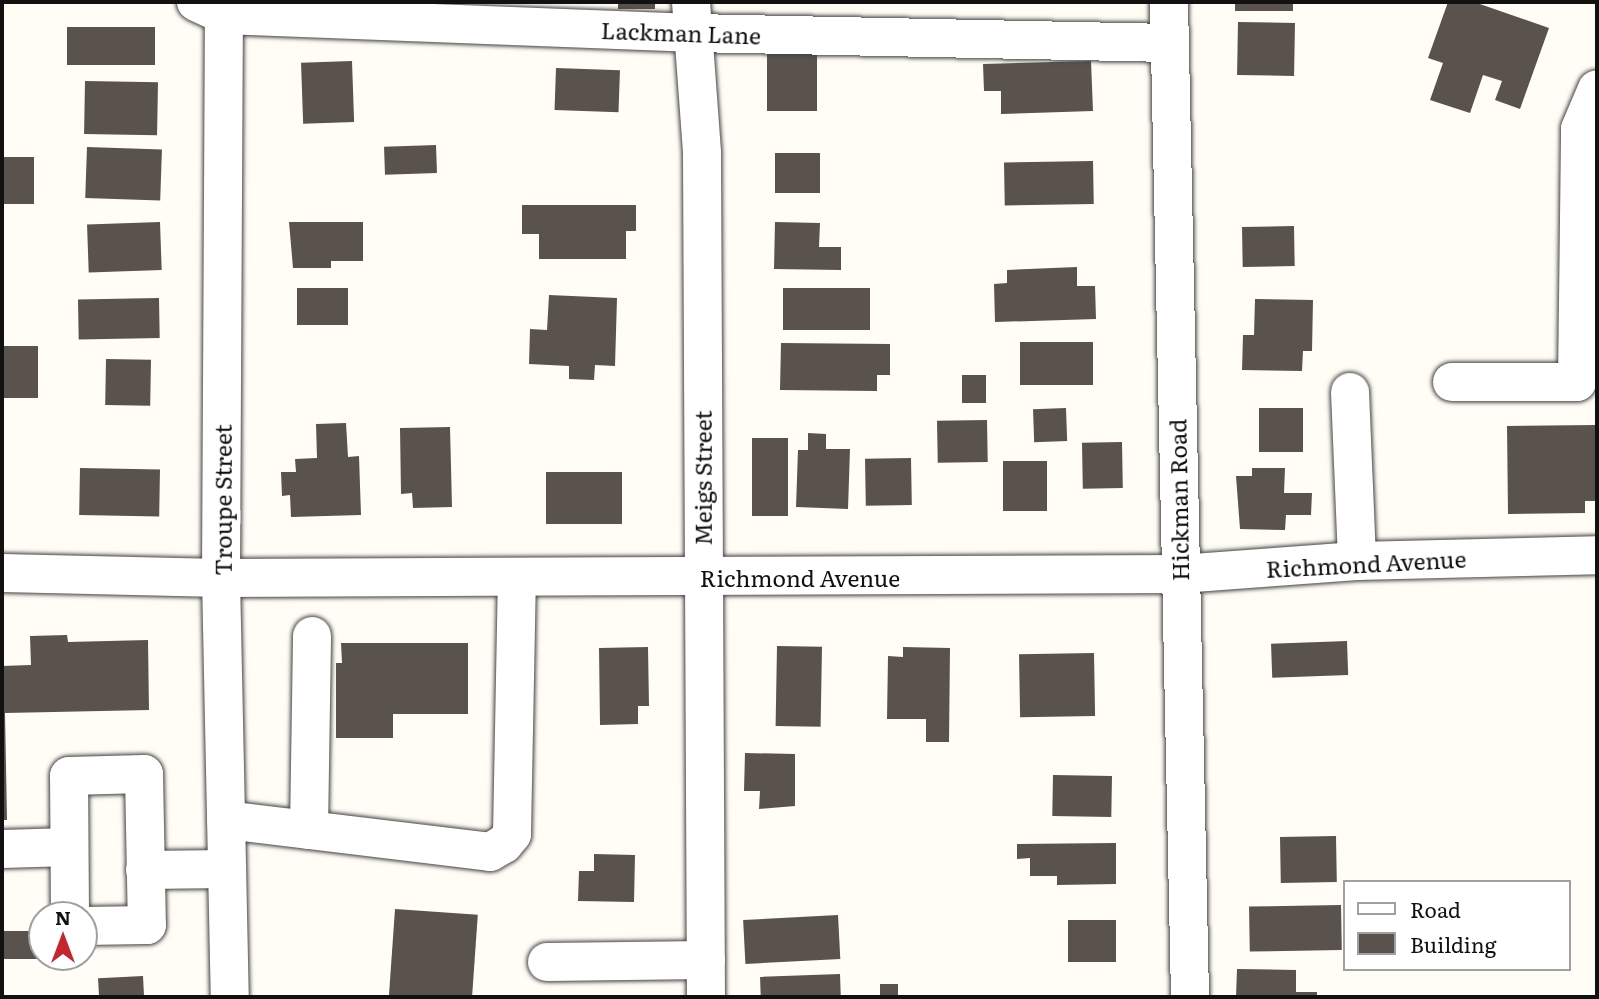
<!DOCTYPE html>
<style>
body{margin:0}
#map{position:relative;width:1599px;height:999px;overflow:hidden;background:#fffdf5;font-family:Literata,serif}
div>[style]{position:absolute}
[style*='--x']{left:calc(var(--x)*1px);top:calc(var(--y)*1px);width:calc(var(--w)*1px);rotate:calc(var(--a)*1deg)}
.building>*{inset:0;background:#5a524d;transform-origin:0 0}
.roads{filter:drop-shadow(0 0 2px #444) drop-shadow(0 0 2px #444)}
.minor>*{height:38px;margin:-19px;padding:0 19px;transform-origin:19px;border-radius:19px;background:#fff}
span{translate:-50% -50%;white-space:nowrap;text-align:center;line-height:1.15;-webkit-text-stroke:7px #fff;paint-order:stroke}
.street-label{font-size:23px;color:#111}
.frame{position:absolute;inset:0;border:4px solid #111;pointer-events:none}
.legend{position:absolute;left:1343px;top:880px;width:228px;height:91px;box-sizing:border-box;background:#fff;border:2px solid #a0a0a0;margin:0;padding:9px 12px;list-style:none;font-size:21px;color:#111}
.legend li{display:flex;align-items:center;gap:14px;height:35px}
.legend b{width:35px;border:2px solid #a0a0a0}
.north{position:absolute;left:28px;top:901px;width:70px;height:70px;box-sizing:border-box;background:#fff;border:2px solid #a0a0a0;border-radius:50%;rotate:0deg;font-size:19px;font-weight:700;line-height:28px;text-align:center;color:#111}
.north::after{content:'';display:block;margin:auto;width:24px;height:32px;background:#c4262e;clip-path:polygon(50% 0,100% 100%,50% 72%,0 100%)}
</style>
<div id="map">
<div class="building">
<i style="left:618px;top:2px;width:37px;height:7px"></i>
<i style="left:1235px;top:2px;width:58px;height:9px"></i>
<i style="clip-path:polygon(1448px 2px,1474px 2px,1549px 28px,1520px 109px,1495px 100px,1502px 81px,1483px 75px,1470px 113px,1430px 100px,1443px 63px,1428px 58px)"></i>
<i style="left:1238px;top:22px;width:57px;height:53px;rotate:1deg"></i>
<i style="left:155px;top:27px;width:38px;height:88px;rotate:90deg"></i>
<i style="left:767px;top:52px;width:50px;height:59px"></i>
<i style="left:352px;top:61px;width:61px;height:51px;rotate:88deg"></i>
<i style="clip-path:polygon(1091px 61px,1093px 111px,1001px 114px,1001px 91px,984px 91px,983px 64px)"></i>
<i style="left:556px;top:68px;width:64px;height:42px;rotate:2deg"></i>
<i style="left:85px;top:81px;width:73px;height:53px;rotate:1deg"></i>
<i style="left:436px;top:145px;width:28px;height:52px;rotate:88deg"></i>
<i style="left:87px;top:147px;width:75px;height:51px;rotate:2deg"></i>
<i style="left:775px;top:153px;width:45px;height:40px"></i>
<i style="left:2px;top:157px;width:32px;height:47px"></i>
<i style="left:1093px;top:161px;width:43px;height:89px;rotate:89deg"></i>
<i style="clip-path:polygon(522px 205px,636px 205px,636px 231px,626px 231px,626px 259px,539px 259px,539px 234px,522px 234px)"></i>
<i style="left:160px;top:222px;width:48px;height:73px;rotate:88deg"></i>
<i style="clip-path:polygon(289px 222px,363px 222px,363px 261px,331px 261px,331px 268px,293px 268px)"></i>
<i style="clip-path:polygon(775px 222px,820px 223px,819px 247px,841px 247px,841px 270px,774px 269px)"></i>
<i style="left:1294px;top:226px;width:40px;height:52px;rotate:89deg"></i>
<i style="clip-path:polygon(1077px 267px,1077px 286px,1095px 286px,1096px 319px,995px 322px,994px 284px,1007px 283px,1007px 270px)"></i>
<i style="left:297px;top:288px;width:51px;height:37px"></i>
<i style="left:870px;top:288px;width:42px;height:87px;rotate:90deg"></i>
<i style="clip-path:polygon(549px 295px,617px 298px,615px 366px,595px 365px,594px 380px,569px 379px,569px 366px,529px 364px,530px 329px,547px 330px)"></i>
<i style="left:159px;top:298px;width:40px;height:81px;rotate:89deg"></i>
<i style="clip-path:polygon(1255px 299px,1313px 300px,1312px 351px,1303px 351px,1302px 371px,1242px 370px,1243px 335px,1254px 335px)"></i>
<i style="left:1020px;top:342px;width:73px;height:43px"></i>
<i style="clip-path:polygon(781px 343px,890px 344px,890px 375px,877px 375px,877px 391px,780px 390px)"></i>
<i style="left:2px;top:346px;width:36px;height:52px"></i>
<i style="left:106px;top:359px;width:45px;height:46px;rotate:1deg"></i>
<i style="left:962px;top:375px;width:24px;height:28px"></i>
<i style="left:1066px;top:408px;width:33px;height:33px;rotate:88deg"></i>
<i style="left:1303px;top:408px;width:44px;height:44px;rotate:90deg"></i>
<i style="left:987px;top:420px;width:42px;height:50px;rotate:89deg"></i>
<i style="clip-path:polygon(346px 423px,348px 457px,359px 456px,361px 515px,291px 517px,290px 495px,282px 496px,281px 472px,296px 472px,295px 459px,317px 458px,316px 424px)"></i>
<i style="clip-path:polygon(1597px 425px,1597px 501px,1585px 501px,1585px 513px,1508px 514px,1507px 426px)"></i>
<i style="clip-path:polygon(450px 427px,452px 507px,413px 508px,412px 493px,401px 494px,400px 428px)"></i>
<i style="clip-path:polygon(808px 433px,826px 434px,826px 449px,850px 449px,848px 509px,796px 507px,798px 450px,808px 450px)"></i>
<i style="left:752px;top:438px;width:36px;height:78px"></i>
<i style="left:1122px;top:442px;width:46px;height:40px;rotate:89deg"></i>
<i style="left:911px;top:458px;width:47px;height:46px;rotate:89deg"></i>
<i style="left:1003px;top:461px;width:44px;height:50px"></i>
<i style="left:80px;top:468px;width:80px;height:47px;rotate:1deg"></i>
<i style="clip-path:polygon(1252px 468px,1285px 468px,1284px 493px,1312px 493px,1311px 515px,1286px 515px,1285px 530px,1240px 529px,1236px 476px,1252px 476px)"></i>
<i style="left:622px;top:472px;width:52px;height:76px;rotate:90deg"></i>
<i style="clip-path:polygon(67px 635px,68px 642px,148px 640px,149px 710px,5px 713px,7px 820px,2px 820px,2px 666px,31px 665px,30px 636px)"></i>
<i style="left:1347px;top:641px;width:34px;height:76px;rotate:88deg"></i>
<i style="clip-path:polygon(341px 643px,468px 643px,468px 714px,393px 714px,393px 738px,336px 738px,336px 663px,342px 663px)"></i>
<i style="left:777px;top:646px;width:45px;height:80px;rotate:1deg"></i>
<i style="clip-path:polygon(648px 647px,649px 706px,638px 706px,638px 724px,600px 725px,599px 648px)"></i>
<i style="clip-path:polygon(903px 647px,950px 648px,949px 742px,926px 742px,926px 719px,887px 719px,888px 656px,903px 657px)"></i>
<i style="left:1094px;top:653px;width:63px;height:75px;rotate:89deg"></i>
<i style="clip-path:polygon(745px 753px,795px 754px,795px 806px,759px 809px,760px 791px,744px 791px)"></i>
<i style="left:1053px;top:775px;width:59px;height:41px;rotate:1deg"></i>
<i style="left:1336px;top:836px;width:46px;height:56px;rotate:89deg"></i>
<i style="clip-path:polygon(1116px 843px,1116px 884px,1057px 885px,1057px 876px,1030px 876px,1030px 858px,1017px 859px,1017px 844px)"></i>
<i style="clip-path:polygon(594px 854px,635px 855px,634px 902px,578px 901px,579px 871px,594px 871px)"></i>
<i style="left:1341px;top:905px;width:45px;height:92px;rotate:89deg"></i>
<i style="left:395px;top:909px;width:83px;height:88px;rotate:4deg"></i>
<i style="left:838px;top:915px;width:44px;height:95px;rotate:87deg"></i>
<i style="left:1068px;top:920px;width:48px;height:42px"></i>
<i style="left:42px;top:931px;width:28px;height:40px;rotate:90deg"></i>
<i style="clip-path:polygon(1237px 969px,1296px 970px,1296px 992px,1317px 992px,1317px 997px,1236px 997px)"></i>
<i style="left:840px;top:974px;width:23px;height:80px;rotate:88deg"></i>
<i style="left:143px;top:976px;width:21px;height:45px;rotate:87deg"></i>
<i style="left:880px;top:984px;width:18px;height:13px"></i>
</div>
<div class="roads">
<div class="minor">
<i style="--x:196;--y:2;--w:31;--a:25"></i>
<i style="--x:224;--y:15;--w:469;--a:2.2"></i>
<i style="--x:693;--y:33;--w:477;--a:1.2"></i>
<i style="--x:224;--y:2;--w:576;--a:90.3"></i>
<i style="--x:221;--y:578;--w:419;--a:88.8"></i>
<i style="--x:691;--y:2;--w:151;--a:85.8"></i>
<i style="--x:702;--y:153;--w:844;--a:89.73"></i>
<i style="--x:1169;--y:2;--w:995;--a:88.79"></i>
<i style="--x:1452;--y:382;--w:125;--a:0"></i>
<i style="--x:1577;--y:382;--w:253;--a:-89.3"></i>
<i style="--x:1580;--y:129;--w:43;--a:-67"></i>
<i style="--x:1350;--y:392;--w:169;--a:87.6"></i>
<i style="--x:2;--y:573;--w:219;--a:1.3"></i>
<i style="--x:221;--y:578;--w:959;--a:-0.24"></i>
<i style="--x:1180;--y:574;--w:177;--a:-4.2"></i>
<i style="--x:1357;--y:561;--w:240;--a:-1.4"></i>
<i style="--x:226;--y:820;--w:266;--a:6.9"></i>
<i style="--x:490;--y:852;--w:16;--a:-30"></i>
<i style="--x:504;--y:844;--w:13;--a:-51"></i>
<i style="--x:512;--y:834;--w:256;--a:-88.9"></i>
<i style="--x:309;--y:830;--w:194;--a:-89.1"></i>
<i style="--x:2;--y:849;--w:67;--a:-1.7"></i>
<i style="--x:145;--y:870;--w:82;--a:-0.7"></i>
<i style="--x:70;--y:915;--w:139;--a:-90.4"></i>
<i style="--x:69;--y:776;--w:75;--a:-1.5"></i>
<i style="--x:144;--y:774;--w:151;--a:88.9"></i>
<i style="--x:147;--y:925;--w:63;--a:179.1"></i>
<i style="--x:547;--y:962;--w:159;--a:-0.7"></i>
</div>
</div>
<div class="street-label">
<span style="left:681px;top:32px;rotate:2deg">Lackman Lane</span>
<span style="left:702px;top:478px;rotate:-90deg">Meigs Street</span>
<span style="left:222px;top:500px;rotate:-90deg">Troupe Street</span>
<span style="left:1178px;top:500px;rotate:-91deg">Hickman Road</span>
<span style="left:1366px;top:563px;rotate:-3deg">Richmond Avenue</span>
<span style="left:800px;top:577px">Richmond Avenue</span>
</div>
<div class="frame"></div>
<ul class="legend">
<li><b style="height:9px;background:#fff"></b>Road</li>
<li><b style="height:19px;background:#5a524d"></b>Building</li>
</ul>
<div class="north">N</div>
</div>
